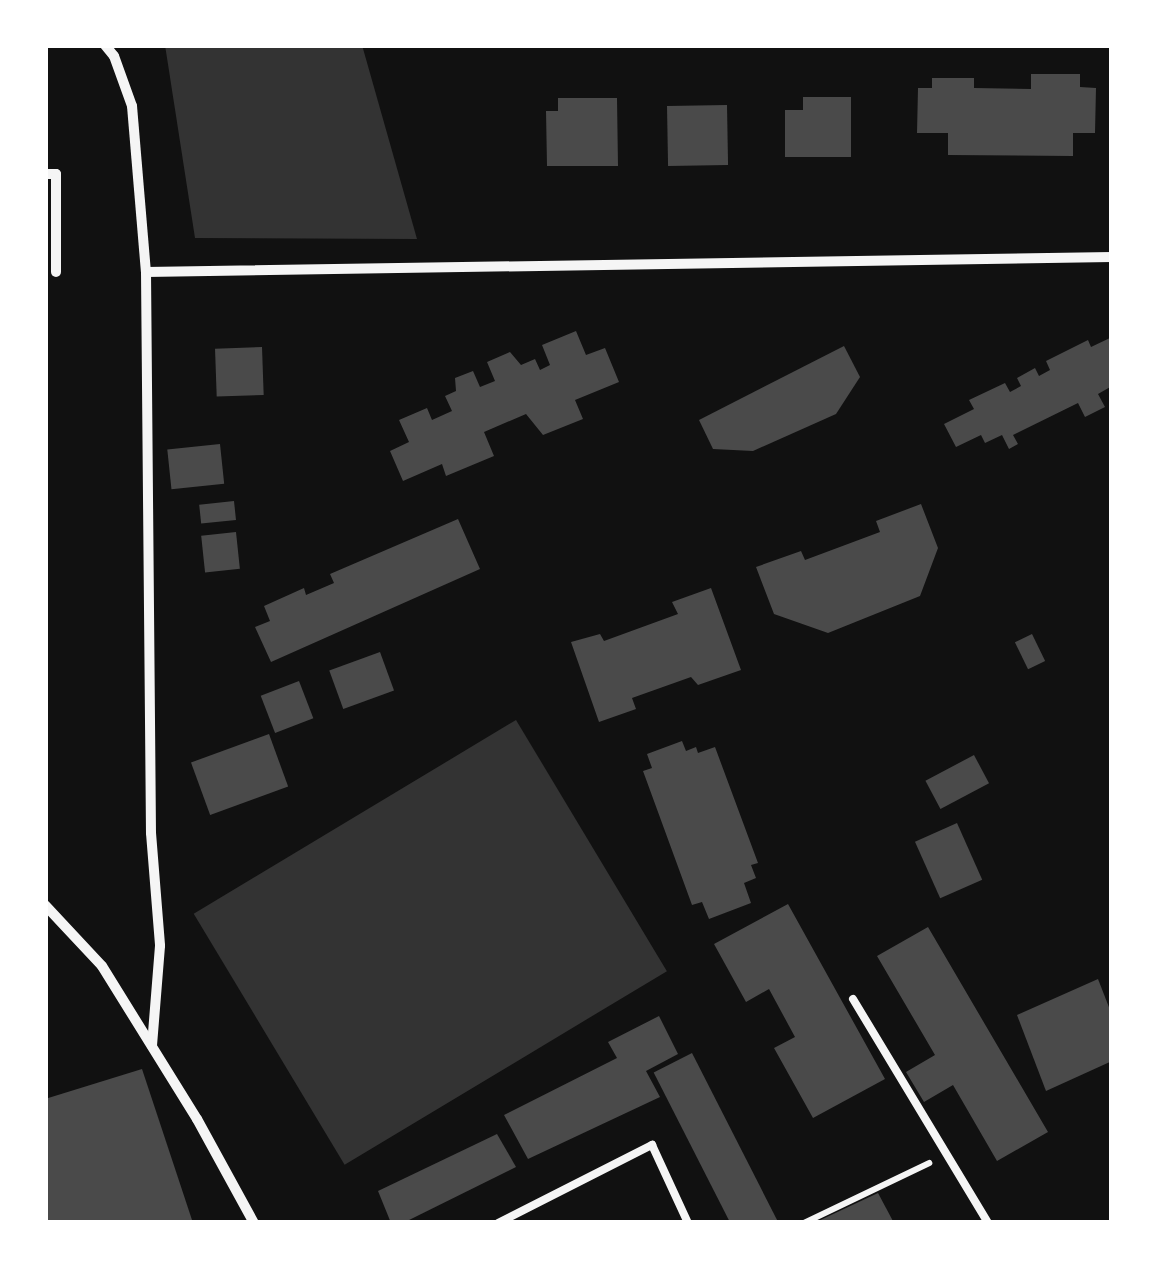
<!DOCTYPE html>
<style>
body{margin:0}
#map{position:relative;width:1157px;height:1268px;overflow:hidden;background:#111;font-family:"Libre Baskerville",serif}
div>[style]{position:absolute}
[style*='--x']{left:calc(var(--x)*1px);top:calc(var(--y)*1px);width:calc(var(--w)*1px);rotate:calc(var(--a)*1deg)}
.water>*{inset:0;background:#333;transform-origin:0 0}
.building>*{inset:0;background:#4a4a4a;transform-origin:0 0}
.path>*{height:6px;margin:-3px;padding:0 3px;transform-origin:3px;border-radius:3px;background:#f5f5f5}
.service>*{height:8px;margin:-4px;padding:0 4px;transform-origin:4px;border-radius:4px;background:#f5f5f5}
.minor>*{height:10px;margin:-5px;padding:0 5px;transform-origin:5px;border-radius:5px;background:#f5f5f5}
span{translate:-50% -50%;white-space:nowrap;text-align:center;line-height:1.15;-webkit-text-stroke:10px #fff;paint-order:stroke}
.frame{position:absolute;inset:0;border:48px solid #fff;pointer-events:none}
</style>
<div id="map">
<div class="water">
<i style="clip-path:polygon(165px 45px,362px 45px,417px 239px,195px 238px)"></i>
<i style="left:516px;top:720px;width:293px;height:376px;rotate:59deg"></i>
</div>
<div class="building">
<i style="clip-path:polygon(1031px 74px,1080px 74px,1080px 87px,1096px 88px,1095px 133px,1073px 133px,1073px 156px,948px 155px,948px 133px,917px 133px,918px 88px,932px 88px,932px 78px,974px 78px,974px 88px,1031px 89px)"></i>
<i style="clip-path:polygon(803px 97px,851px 97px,851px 157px,785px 157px,785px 110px,803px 110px)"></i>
<i style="clip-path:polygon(558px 98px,617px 98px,618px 166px,547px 166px,546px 111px,558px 111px)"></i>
<i style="left:727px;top:105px;width:60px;height:60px;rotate:89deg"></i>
<i style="clip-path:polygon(576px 331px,586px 355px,605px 348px,619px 382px,575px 400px,583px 419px,543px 435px,526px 414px,484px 432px,494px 456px,446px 476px,442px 464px,403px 481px,390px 451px,409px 442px,399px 420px,427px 408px,432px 420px,452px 411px,445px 396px,456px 391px,455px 378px,473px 371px,480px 387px,495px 381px,487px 362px,510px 352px,521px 365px,535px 359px,540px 370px,550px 365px,542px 345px)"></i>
<i style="clip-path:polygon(1112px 337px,1112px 386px,1098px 394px,1105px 407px,1085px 417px,1078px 403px,1013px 435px,1018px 444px,1009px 449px,1002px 435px,985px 443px,981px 435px,956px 447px,944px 424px,974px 409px,969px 400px,1005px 383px,1010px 392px,1021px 386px,1017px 378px,1035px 368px,1039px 376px,1050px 370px,1046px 361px,1088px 340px,1091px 347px)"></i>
<i style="clip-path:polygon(844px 346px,860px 377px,836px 414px,753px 451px,713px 449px,699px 420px)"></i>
<i style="left:262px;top:347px;width:48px;height:47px;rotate:88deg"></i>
<i style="left:220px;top:444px;width:40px;height:53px;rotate:84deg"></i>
<i style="left:234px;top:501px;width:19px;height:35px;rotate:84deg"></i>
<i style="clip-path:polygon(921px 504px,938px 548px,920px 596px,828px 633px,774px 614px,756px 567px,801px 551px,805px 560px,880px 532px,876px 521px)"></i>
<i style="clip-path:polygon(458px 519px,480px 569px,271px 662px,255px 627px,270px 621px,264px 606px,304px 588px,306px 595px,334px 583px,330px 574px)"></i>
<i style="left:236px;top:532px;width:37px;height:35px;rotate:84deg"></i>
<i style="clip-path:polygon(711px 588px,741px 670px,698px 685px,691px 677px,632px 698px,636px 709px,599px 722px,571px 642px,600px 634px,604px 641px,678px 614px,672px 602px)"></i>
<i style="left:1032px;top:634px;width:30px;height:19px;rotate:64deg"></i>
<i style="left:380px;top:652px;width:41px;height:54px;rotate:70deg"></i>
<i style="left:299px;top:681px;width:40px;height:41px;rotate:69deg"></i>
<i style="left:269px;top:734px;width:56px;height:83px;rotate:70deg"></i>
<i style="clip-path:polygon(682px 741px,686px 751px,696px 747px,698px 753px,715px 747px,758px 863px,751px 865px,756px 878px,744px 883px,751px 903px,709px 919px,702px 902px,692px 905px,643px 771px,652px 768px,647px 754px)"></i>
<i style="left:974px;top:755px;width:32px;height:55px;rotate:62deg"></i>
<i style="left:957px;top:823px;width:62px;height:46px;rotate:66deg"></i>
<i style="clip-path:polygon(788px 904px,885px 1079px,813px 1118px,774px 1048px,795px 1037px,769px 989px,746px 1002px,714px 944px)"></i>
<i style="clip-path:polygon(928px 927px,1048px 1132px,997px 1161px,953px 1085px,924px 1102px,906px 1072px,935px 1055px,877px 956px)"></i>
<i style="clip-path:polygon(1098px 979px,1112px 1015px,1112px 1061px,1046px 1091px,1017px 1015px)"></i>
<i style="clip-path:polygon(659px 1016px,678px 1054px,646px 1071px,660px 1097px,528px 1159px,504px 1115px,617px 1058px,608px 1042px)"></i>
<i style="left:692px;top:1053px;width:191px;height:43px;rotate:63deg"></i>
<i style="clip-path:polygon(142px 1069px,193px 1223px,45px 1223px,45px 1099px)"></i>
<i style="clip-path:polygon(497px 1134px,516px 1167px,403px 1223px,391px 1223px,378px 1191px)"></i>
<i style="clip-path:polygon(878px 1193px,894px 1223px,814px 1223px)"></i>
</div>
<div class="path">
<i style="--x:804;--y:1223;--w:139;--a:-25.6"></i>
</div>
<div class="service">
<i style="--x:853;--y:999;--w:262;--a:58.9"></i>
<i style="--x:498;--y:1223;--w:173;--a:-26.9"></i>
<i style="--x:652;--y:1145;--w:86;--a:65.2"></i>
</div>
<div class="minor">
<i style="--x:105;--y:45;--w:14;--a:51"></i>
<i style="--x:114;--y:56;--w:53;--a:70.2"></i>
<i style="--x:132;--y:106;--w:167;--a:85.2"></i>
<i style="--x:146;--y:272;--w:561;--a:89.49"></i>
<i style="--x:151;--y:833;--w:113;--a:85.4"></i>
<i style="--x:160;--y:946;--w:100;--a:94.6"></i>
<i style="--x:45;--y:174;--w:11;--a:0"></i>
<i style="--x:56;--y:174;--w:98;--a:90"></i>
<i style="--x:146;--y:272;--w:966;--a:-0.89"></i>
<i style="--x:45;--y:905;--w:83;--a:46.9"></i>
<i style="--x:102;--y:966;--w:180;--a:58.2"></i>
<i style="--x:197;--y:1119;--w:119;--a:61.3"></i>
</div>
<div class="frame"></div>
</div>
